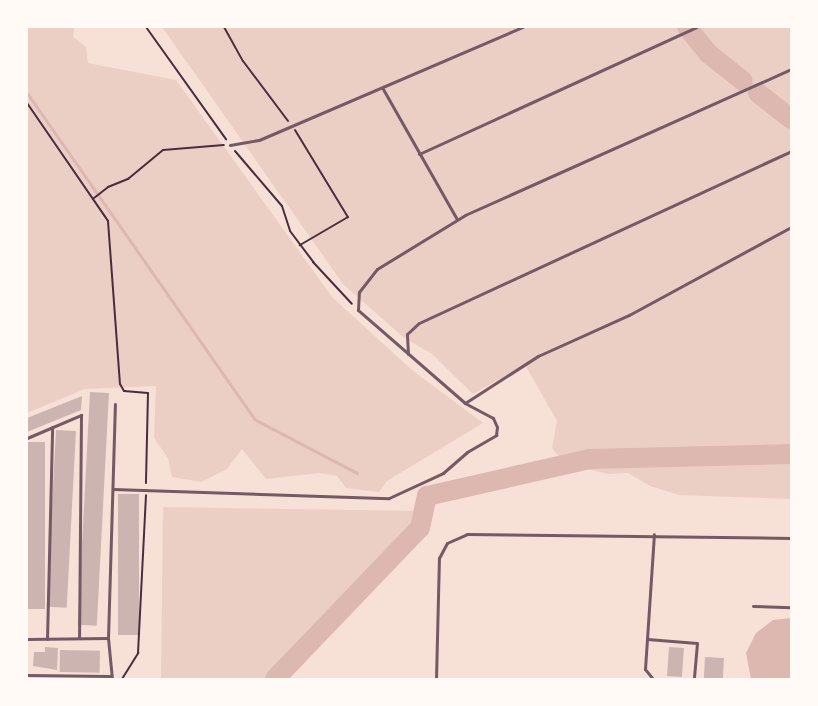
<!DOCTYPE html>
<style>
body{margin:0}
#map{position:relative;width:818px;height:706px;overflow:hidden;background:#f7e1d7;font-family:"Times New Roman",serif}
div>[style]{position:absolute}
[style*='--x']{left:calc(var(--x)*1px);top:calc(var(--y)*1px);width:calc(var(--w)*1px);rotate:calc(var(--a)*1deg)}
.green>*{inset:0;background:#ebcfc5}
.water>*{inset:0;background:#dcb8b0}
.stream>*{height:3px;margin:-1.5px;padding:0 1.5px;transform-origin:1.5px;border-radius:1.5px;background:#dcb8b0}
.river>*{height:20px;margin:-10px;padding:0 10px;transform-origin:10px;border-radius:10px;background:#dcb8b0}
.building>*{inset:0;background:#ccb4b1;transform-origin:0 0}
.path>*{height:2px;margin:-1px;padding:0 1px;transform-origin:1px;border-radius:1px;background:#4a2c40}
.service>*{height:3px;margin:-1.5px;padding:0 1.5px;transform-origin:1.5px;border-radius:1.5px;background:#755966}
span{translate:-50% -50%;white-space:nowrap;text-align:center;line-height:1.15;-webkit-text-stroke:6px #fffaf5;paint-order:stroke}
.frame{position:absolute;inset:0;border:28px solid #fffaf5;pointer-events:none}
</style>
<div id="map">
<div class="green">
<i style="clip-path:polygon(27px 27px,74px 27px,73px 37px,86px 47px,88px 63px,176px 80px,332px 297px,412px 370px,483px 423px,387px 481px,379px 492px,346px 488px,337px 476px,319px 473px,266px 479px,242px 449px,227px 469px,201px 482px,172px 477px,168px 458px,154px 438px,156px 386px,85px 389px,27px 413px)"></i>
<i style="clip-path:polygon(162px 27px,791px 27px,791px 499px,679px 495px,650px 486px,628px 473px,608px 474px,565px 464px,552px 448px,557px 421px,525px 365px,473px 394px,432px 354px,403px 337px,343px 284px)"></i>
<i style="clip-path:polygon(163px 507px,426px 511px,267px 679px,161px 679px)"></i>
</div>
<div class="water">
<i style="clip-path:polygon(791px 618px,791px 679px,751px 679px,746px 653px,756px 633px,773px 620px)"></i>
</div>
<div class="stream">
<i style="--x:27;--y:93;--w:397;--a:55.1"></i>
<i style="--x:254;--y:419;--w:116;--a:27.7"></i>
</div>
<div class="river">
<i style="--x:687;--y:27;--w:35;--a:51"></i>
<i style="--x:709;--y:54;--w:43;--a:38.5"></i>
<i style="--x:758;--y:93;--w:42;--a:38.2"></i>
<i style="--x:275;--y:679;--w:209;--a:-46.2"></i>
<i style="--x:420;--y:528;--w:33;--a:-78"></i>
<i style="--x:427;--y:496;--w:167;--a:-12.8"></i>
<i style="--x:590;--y:459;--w:201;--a:-1.4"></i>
</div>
<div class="building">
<i style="left:90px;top:392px;width:19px;height:233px;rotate:3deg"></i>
<i style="clip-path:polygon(82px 396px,81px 410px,27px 432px,27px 418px)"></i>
<i style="left:56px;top:430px;width:20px;height:177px;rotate:3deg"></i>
<i style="left:27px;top:442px;width:18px;height:167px"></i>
<i style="left:118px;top:494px;width:21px;height:141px"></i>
<i style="clip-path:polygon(45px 647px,58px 648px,57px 670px,33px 666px,34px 652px,45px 652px)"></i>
<i style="left:669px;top:647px;width:15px;height:29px;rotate:4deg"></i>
<i style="left:60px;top:650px;width:40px;height:22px;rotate:1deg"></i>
<i style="left:705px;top:657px;width:19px;height:21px;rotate:3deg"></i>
</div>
<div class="path">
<i style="--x:146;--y:27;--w:138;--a:54.5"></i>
<i style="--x:224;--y:27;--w:39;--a:61"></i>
<i style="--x:243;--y:61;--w:75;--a:53.1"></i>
<i style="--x:27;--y:103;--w:143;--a:55.5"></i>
<i style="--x:108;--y:221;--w:163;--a:85.8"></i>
<i style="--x:120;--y:384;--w:8;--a:60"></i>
<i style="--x:124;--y:391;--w:24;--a:5"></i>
<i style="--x:148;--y:393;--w:90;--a:91.3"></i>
<i style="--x:295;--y:130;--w:102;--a:58.7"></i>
<i style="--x:348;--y:217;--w:56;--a:149.7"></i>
<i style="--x:235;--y:151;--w:72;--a:49.5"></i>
<i style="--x:282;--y:206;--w:26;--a:72"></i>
<i style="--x:290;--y:231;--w:39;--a:53"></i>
<i style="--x:313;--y:262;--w:57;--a:47.1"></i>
<i style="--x:94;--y:198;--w:18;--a:-38"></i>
<i style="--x:108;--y:187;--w:22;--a:-22"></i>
<i style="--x:128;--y:179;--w:45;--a:-39.6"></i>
<i style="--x:163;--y:150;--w:61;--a:-4.7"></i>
<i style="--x:122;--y:679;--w:31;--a:-58"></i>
<i style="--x:138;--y:653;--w:158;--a:-87.1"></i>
</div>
<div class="service">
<i style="--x:383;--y:89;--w:150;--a:60.4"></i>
<i style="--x:230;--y:145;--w:29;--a:-10"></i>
<i style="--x:259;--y:140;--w:287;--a:-23.2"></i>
<i style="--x:419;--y:154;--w:305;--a:-24.6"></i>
<i style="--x:408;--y:354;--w:20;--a:-93"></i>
<i style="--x:407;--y:334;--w:16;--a:-43"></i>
<i style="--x:419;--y:323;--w:410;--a:-24.8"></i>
<i style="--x:465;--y:403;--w:87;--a:-32.8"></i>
<i style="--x:538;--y:356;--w:100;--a:-24.3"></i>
<i style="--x:629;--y:315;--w:184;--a:-28.5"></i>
<i style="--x:27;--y:438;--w:59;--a:-23.1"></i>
<i style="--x:81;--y:415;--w:223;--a:90.5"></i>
<i style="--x:113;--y:489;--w:276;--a:1.9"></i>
<i style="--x:389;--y:498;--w:60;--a:-24.8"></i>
<i style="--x:443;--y:473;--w:32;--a:-41"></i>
<i style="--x:467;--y:452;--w:34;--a:-30"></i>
<i style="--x:496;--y:435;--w:8;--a:-83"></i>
<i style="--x:497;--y:427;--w:10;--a:-114"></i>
<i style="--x:493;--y:418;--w:32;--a:-152"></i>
<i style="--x:465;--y:403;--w:142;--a:-139"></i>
<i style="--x:358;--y:310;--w:18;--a:-87"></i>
<i style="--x:359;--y:292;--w:29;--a:-52"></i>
<i style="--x:377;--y:269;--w:103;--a:-31.5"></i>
<i style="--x:465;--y:215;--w:357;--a:-24.1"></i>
<i style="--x:753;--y:606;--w:38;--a:2"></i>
<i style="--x:27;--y:639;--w:81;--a:-0.7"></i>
<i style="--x:47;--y:639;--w:212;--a:-88.6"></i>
<i style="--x:647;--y:639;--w:50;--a:4.6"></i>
<i style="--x:697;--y:643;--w:36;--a:95"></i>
<i style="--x:27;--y:675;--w:83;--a:0.7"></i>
<i style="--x:112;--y:679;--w:41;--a:-95.6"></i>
<i style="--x:108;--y:638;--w:234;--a:-88.3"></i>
<i style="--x:436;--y:679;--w:121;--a:-88.6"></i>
<i style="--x:439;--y:558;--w:17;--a:-62"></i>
<i style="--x:447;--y:543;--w:22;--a:-24"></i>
<i style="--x:467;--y:534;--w:324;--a:0.7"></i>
<i style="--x:653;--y:679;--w:13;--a:-129"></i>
<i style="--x:645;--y:669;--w:135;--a:-86.2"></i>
</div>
<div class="frame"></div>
</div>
